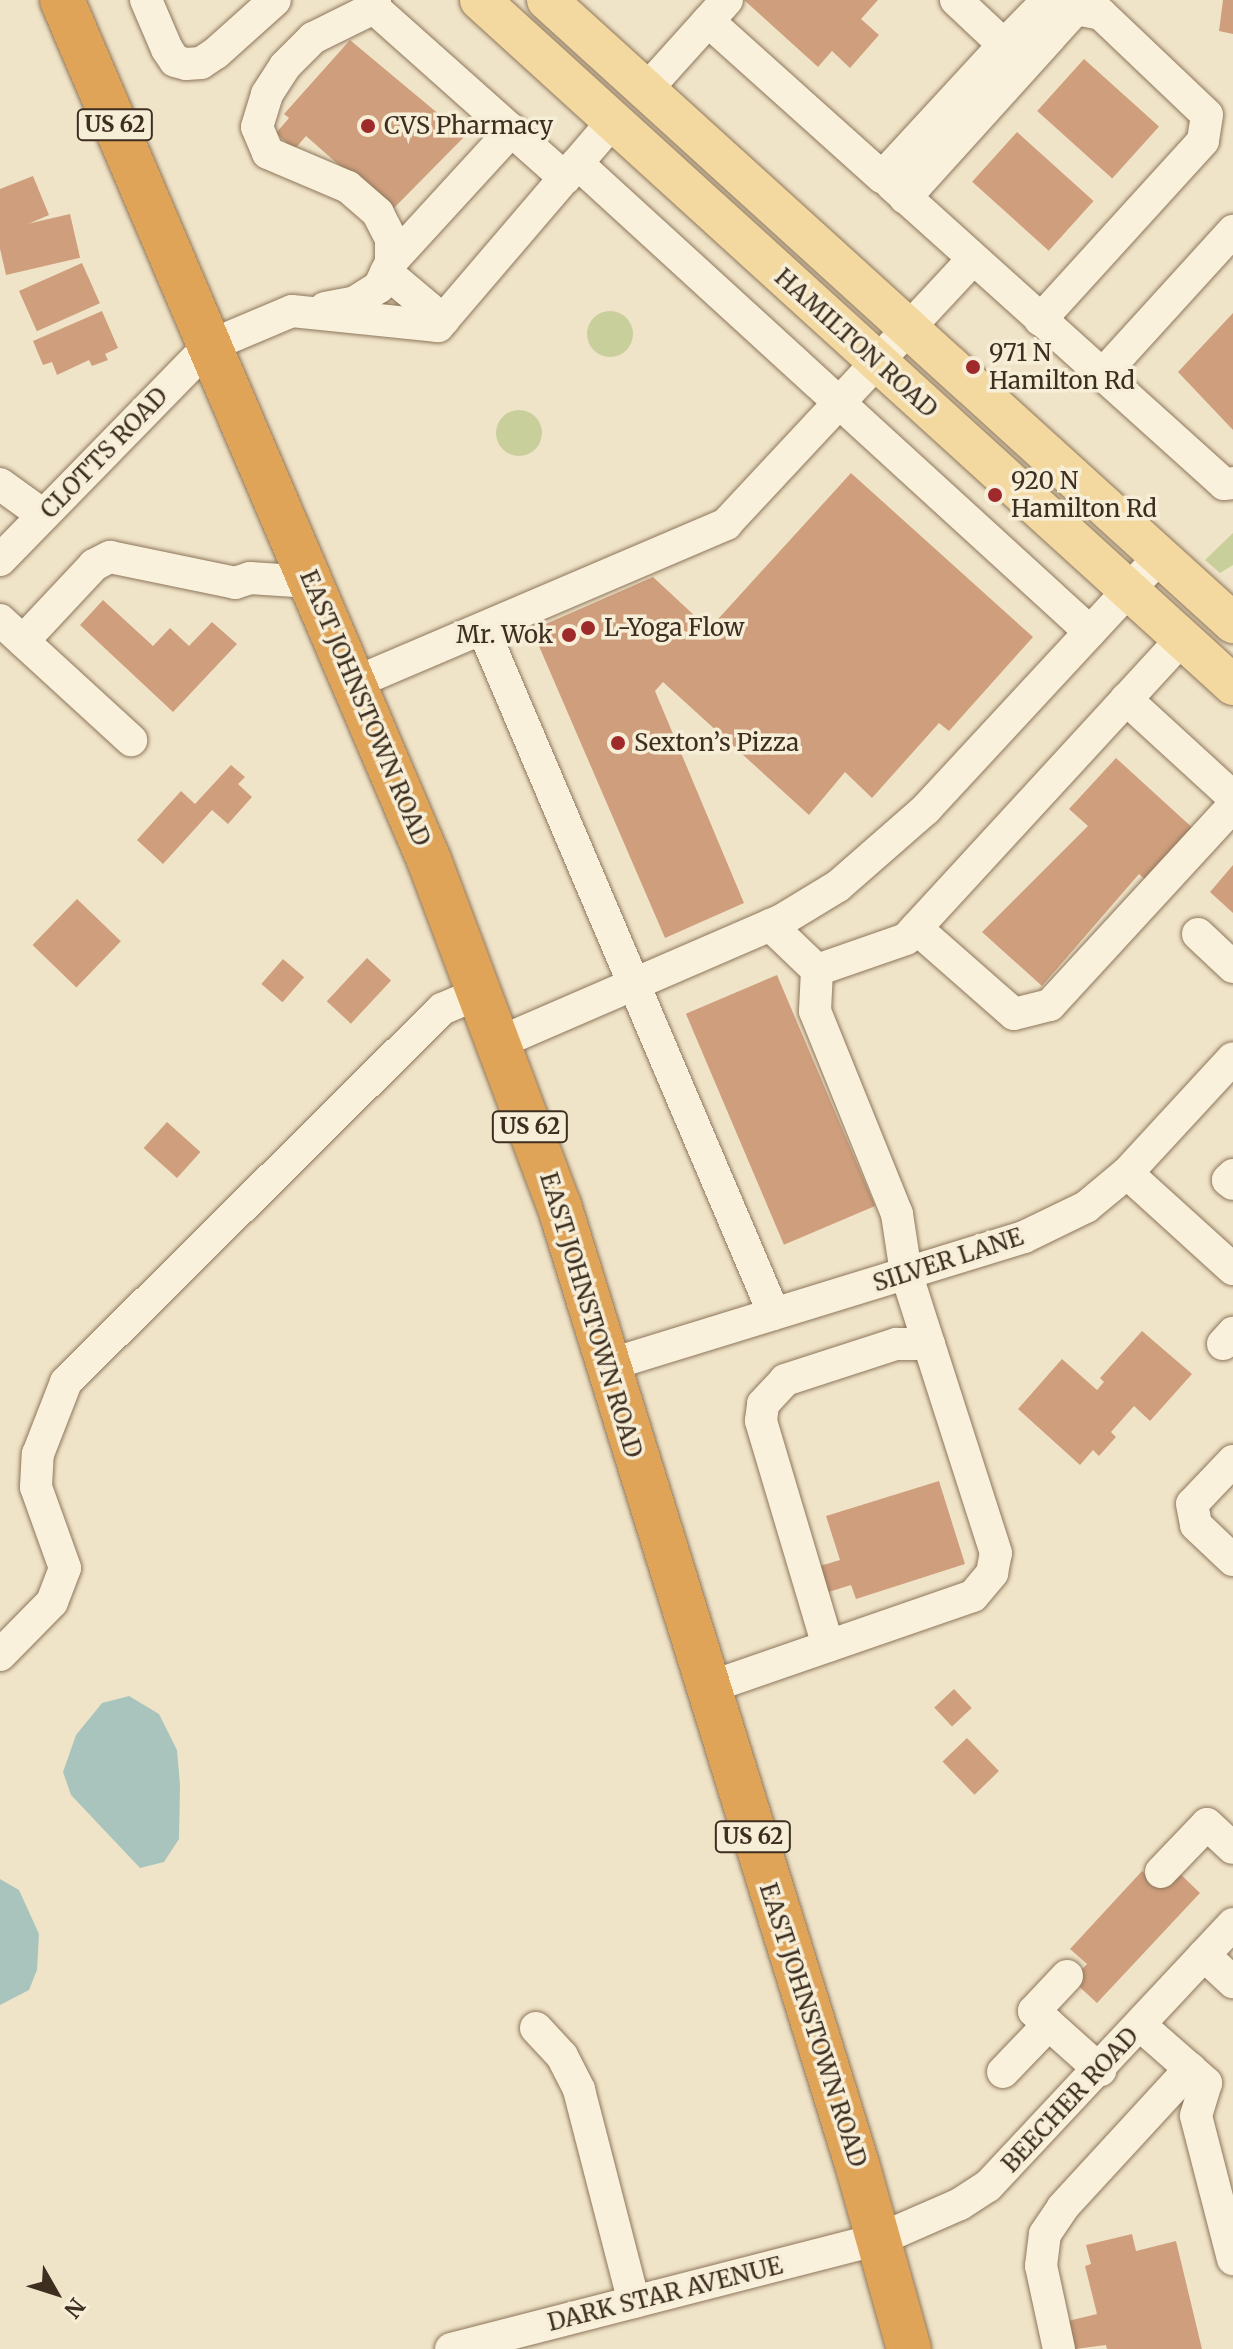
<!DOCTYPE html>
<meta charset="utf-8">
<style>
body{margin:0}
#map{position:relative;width:1233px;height:2349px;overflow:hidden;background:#f0e4c8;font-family:Merriweather,serif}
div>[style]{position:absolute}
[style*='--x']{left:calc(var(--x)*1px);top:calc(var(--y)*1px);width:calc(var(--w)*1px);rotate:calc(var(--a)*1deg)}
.green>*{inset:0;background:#c9cf9b}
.round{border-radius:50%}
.water>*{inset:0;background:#a9c4bc}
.building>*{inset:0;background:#cf9f7d;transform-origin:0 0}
.roads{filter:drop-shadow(0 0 2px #8d765c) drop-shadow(0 0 2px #8d765c)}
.minor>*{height:32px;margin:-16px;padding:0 16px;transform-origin:16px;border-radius:16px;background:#faf1dc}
.major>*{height:40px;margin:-20px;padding:0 20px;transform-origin:20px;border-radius:20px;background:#f3d9a0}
.highway>*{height:44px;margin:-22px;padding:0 22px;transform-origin:22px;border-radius:22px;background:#e0a458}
.dots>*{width:22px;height:22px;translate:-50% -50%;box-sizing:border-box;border:4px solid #f7eed8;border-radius:50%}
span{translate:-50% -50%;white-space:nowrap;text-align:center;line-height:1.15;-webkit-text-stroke:7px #f7eed8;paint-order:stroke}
.shield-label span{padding:2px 6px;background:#f7eed8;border:2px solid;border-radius:6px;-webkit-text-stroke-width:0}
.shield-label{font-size:22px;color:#3d2e20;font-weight:700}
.poi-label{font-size:24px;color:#3d2e20}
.left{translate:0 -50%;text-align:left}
.right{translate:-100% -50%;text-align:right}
.street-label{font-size:24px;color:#3d2e20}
.north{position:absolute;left:16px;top:2253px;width:80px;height:80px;-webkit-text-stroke:6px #f7eed8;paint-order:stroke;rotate:129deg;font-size:22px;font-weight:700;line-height:32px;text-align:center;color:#3d2e20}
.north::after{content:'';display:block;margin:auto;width:28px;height:36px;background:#3d2e20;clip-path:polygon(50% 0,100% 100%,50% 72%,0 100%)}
</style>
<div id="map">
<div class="green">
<i class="round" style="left:587px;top:311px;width:46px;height:46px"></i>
<i class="round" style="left:496px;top:410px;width:46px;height:46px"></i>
<i style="clip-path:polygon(1233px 533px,1233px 565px,1220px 573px,1205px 560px)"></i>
</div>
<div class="water">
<i style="clip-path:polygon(129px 1696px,159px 1714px,177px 1750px,180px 1785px,179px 1839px,164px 1862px,140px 1868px,71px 1795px,63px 1772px,76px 1735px,102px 1703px)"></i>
<i style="clip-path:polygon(0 1879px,19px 1890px,39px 1934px,37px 1970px,29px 1990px,0 2005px)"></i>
</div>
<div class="building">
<i style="clip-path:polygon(744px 0,878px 0,861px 19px,879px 35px,850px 68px,832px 51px,818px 67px)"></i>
<i style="clip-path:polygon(1223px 0,1233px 0,1233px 34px,1219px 31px)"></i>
<i style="clip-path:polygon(350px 40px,465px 136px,391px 211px,306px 136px,294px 150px,276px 133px,289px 118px,284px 114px)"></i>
<i style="left:1084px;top:59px;width:101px;height:70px;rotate:42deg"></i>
<i style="left:1017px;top:132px;width:103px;height:67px;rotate:42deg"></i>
<i style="clip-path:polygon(33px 176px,49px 215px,0 236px,0 189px)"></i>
<i style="left:70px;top:214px;width:45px;height:76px;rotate:77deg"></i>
<i style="left:82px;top:263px;width:44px;height:69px;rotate:66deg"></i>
<i style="clip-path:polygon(102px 311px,118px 348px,105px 354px,108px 360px,92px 366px,89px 360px,57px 375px,52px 362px,43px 365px,33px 341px)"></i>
<i style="clip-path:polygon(1233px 313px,1233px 430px,1178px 372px)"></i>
<i style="clip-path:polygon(851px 473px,1033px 637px,949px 731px,939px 723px,872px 798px,845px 772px,809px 815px,663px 682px,655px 691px,744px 903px,665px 938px,532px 630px,653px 577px,709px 629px)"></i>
<i style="clip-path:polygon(103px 600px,153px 646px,170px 628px,189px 646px,212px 622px,237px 644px,173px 712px,80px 625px)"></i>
<i style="clip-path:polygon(1116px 758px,1196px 831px,1149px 883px,1139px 874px,1042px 986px,982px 932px,1088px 826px,1069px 809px)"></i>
<i style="clip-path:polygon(231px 765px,245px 777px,238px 784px,252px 797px,228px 824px,212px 810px,163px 864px,137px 840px,181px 791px,195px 804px)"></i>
<i style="clip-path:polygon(1233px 865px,1233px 913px,1210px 892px)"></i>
<i style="left:77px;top:899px;width:61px;height:64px;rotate:44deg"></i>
<i style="left:367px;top:958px;width:33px;height:59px;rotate:43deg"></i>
<i style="left:283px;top:959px;width:28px;height:33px;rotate:41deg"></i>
<i style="left:777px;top:975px;width:251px;height:99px;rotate:67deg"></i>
<i style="left:167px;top:1122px;width:45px;height:35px;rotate:42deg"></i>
<i style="clip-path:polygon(1142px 1331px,1192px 1374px,1150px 1421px,1134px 1406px,1111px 1432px,1116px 1437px,1099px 1456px,1093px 1450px,1080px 1465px,1018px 1409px,1062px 1359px,1097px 1390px,1104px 1382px,1100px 1378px)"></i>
<i style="clip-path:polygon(939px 1481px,965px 1564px,856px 1599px,851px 1585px,819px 1595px,810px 1569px,840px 1560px,826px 1516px)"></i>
<i style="left:954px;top:1689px;width:26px;height:27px;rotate:47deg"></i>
<i style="left:967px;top:1738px;width:46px;height:34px;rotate:46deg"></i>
<i style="clip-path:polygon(1173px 1867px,1200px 1893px,1097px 2003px,1072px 1980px,1087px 1964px,1070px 1949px,1142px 1871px,1156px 1884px)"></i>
<i style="clip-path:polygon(1132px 2234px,1136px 2251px,1176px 2241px,1202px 2349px,1107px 2349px,1106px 2345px,1075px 2349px,1068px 2321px,1097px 2314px,1085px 2266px,1091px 2264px,1086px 2245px)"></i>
</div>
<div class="roads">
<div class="minor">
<i style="--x:146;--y:0;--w:53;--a:66.8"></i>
<i style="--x:167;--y:49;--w:14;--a:56"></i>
<i style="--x:175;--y:61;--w:11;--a:15"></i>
<i style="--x:186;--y:64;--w:15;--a:-4"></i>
<i style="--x:201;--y:63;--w:18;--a:-34"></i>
<i style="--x:216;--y:53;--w:79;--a:-41.9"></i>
<i style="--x:375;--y:0;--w:8;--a:97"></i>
<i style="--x:374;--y:8;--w:256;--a:41.7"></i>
<i style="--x:708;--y:21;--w:234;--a:41.9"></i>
<i style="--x:882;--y:177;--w:180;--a:-47.3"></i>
<i style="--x:1004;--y:45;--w:66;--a:-136.8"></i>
<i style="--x:1004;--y:45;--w:63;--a:-45.6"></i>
<i style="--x:646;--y:90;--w:121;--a:-48"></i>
<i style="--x:577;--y:163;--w:695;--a:42.43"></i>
<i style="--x:891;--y:184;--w:448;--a:42"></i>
<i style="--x:1224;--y:484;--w:9;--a:-6"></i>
<i style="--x:905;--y:198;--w:255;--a:-47.9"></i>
<i style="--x:1076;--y:9;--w:25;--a:11"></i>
<i style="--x:1101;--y:14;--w:146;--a:43.6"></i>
<i style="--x:1207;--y:115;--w:26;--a:99"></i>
<i style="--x:1203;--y:141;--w:242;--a:132.3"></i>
<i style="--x:391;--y:262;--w:179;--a:-47.5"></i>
<i style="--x:386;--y:272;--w:75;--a:40.1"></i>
<i style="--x:325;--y:308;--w:31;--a:-11"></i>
<i style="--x:355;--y:302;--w:28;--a:-32"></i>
<i style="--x:379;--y:287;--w:28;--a:-64"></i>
<i style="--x:391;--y:262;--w:23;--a:-90"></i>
<i style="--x:391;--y:239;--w:29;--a:-117"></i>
<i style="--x:378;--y:213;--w:40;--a:-139"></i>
<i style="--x:348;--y:187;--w:87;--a:-157"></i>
<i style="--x:268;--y:153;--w:28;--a:-113"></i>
<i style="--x:257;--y:127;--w:34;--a:-73"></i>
<i style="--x:267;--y:94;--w:33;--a:-57"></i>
<i style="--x:285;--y:66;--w:40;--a:-45"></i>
<i style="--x:313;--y:38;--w:68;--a:-26.2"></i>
<i style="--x:1102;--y:375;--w:195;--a:-47.7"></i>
<i style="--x:0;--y:484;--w:53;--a:35.8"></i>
<i style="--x:0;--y:560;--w:299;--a:-45.7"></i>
<i style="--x:209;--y:346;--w:90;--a:-22.9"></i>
<i style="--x:292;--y:311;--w:147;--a:5.9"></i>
<i style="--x:438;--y:326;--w:270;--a:-49.5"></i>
<i style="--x:0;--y:620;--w:178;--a:42.5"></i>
<i style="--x:483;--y:629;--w:744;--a:66.98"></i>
<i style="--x:23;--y:641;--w:104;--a:-46.9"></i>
<i style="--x:94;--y:565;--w:18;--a:-27"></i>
<i style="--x:110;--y:557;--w:128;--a:11.7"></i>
<i style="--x:235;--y:583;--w:16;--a:-18"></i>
<i style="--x:250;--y:578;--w:61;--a:3.8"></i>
<i style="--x:354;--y:683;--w:405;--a:-23.1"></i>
<i style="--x:726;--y:524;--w:362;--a:-47"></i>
<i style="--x:1126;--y:699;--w:145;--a:42.5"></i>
<i style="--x:916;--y:928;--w:130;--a:41.3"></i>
<i style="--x:1014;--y:1014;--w:37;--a:-14"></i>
<i style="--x:1050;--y:1005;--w:270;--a:-47.4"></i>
<i style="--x:1198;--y:934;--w:48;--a:43.3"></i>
<i style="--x:817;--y:970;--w:94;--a:-19.2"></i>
<i style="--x:906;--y:939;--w:408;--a:-47.4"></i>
<i style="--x:498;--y:1043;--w:309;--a:-23.4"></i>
<i style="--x:782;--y:920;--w:66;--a:-31.3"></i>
<i style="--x:838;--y:886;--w:117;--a:-41.2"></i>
<i style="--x:926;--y:809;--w:343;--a:-47.2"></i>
<i style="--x:1127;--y:1173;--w:143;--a:42.2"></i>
<i style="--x:1233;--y:1175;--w:7;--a:135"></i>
<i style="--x:1228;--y:1180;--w:6;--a:39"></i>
<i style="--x:1223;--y:1344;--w:15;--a:-48"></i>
<i style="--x:608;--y:1365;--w:435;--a:-17.1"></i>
<i style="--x:1024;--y:1237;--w:69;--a:-25.8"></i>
<i style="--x:1086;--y:1207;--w:53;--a:-39.7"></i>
<i style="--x:1127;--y:1173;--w:156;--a:-47.3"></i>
<i style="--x:1233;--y:1461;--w:59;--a:133.6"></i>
<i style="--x:1192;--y:1504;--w:21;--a:79"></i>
<i style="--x:1196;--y:1525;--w:51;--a:43.4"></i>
<i style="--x:828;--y:1646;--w:235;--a:-106.6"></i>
<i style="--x:761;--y:1421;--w:17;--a:-83"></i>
<i style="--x:763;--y:1404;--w:33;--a:-47"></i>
<i style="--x:785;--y:1380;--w:117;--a:-18"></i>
<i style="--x:896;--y:1344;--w:33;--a:0"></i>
<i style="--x:0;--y:1655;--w:74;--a:-45.5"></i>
<i style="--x:52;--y:1602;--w:36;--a:-69"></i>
<i style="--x:65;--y:1568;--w:86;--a:-109.7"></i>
<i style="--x:36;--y:1487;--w:33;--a:-87"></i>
<i style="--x:38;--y:1454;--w:77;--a:-68.7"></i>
<i style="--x:66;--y:1382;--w:530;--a:-44.77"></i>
<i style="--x:442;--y:1009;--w:40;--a:-23.4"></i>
<i style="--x:707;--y:1688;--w:281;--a:-19.1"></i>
<i style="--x:973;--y:1596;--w:30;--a:-50"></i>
<i style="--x:992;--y:1573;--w:20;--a:-79"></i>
<i style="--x:996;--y:1553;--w:294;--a:-107.8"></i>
<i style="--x:906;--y:1273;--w:60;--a:-98.7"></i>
<i style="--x:897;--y:1214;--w:219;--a:-112"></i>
<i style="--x:815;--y:1011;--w:41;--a:-87.2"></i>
<i style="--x:817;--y:970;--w:65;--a:-136.2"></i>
<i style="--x:1161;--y:1872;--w:66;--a:-46.2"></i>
<i style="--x:1207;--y:1824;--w:35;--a:43"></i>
<i style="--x:1204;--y:1955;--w:40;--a:43"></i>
<i style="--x:1067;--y:1976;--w:48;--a:133.3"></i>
<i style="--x:1034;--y:2011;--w:89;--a:41.8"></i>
<i style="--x:1140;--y:2025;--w:88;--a:41.3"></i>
<i style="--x:1206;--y:2083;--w:34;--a:107"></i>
<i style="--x:1196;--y:2116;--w:148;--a:75.5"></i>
<i style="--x:536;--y:2028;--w:38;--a:47"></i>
<i style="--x:562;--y:2056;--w:38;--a:63"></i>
<i style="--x:579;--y:2090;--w:219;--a:75.5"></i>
<i style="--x:1003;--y:2072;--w:66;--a:-46.2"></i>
<i style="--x:451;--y:2349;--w:443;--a:-14.4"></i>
<i style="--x:880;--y:2239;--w:87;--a:-23.6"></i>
<i style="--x:960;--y:2204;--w:33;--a:-33"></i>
<i style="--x:988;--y:2186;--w:359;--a:-46.9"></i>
<i style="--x:1059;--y:2349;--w:85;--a:-102.2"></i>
<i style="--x:1041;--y:2266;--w:32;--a:-83"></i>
<i style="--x:1045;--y:2234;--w:32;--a:-56"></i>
<i style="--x:1063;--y:2207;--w:188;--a:-47.4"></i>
</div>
<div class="major">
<i style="--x:480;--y:0;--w:1018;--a:42.29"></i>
<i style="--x:547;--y:0;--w:927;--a:42.24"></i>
</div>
<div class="highway">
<i style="--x:62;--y:0;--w:935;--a:66.89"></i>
<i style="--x:429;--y:860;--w:369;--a:69.4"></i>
<i style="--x:559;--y:1205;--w:1004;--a:72.74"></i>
<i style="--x:857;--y:2164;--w:192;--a:74.3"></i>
</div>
</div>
<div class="dots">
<i style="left:368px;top:126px;background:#9e2a2b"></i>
<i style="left:973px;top:367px;background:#9e2a2b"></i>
<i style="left:995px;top:495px;background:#9e2a2b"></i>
<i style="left:588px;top:628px;background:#9e2a2b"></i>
<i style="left:569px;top:635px;background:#9e2a2b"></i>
<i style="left:618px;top:743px;background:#9e2a2b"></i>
</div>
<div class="shield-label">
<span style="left:115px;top:125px">US 62</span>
<span style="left:530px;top:1127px">US 62</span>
<span style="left:753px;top:1837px">US 62</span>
</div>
<div class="poi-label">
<span class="left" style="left:384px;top:126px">CVS Pharmacy</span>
<span class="left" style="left:989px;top:367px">971 N<br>Hamilton Rd</span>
<span class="left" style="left:1011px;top:495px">920 N<br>Hamilton Rd</span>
<span class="left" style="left:604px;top:628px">L-Yoga Flow</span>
<span class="right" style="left:553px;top:635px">Mr. Wok</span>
<span class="left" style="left:634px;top:743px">Sexton’s Pizza</span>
</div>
<div class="street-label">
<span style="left:856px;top:343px;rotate:42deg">HAMILTON ROAD</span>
<span style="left:104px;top:453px;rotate:-46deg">CLOTTS ROAD</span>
<span style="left:365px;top:708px;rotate:67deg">EAST JOHNSTOWN ROAD</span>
<span style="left:948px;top:1260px;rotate:-18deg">SILVER LANE</span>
<span style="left:591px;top:1315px;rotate:73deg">EAST JOHNSTOWN ROAD</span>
<span style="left:813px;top:2025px;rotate:72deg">EAST JOHNSTOWN ROAD</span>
<span style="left:1070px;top:2100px;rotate:-47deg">BEECHER ROAD</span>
<span style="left:665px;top:2294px;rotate:-14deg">DARK STAR AVENUE</span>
</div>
<div class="north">N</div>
</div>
